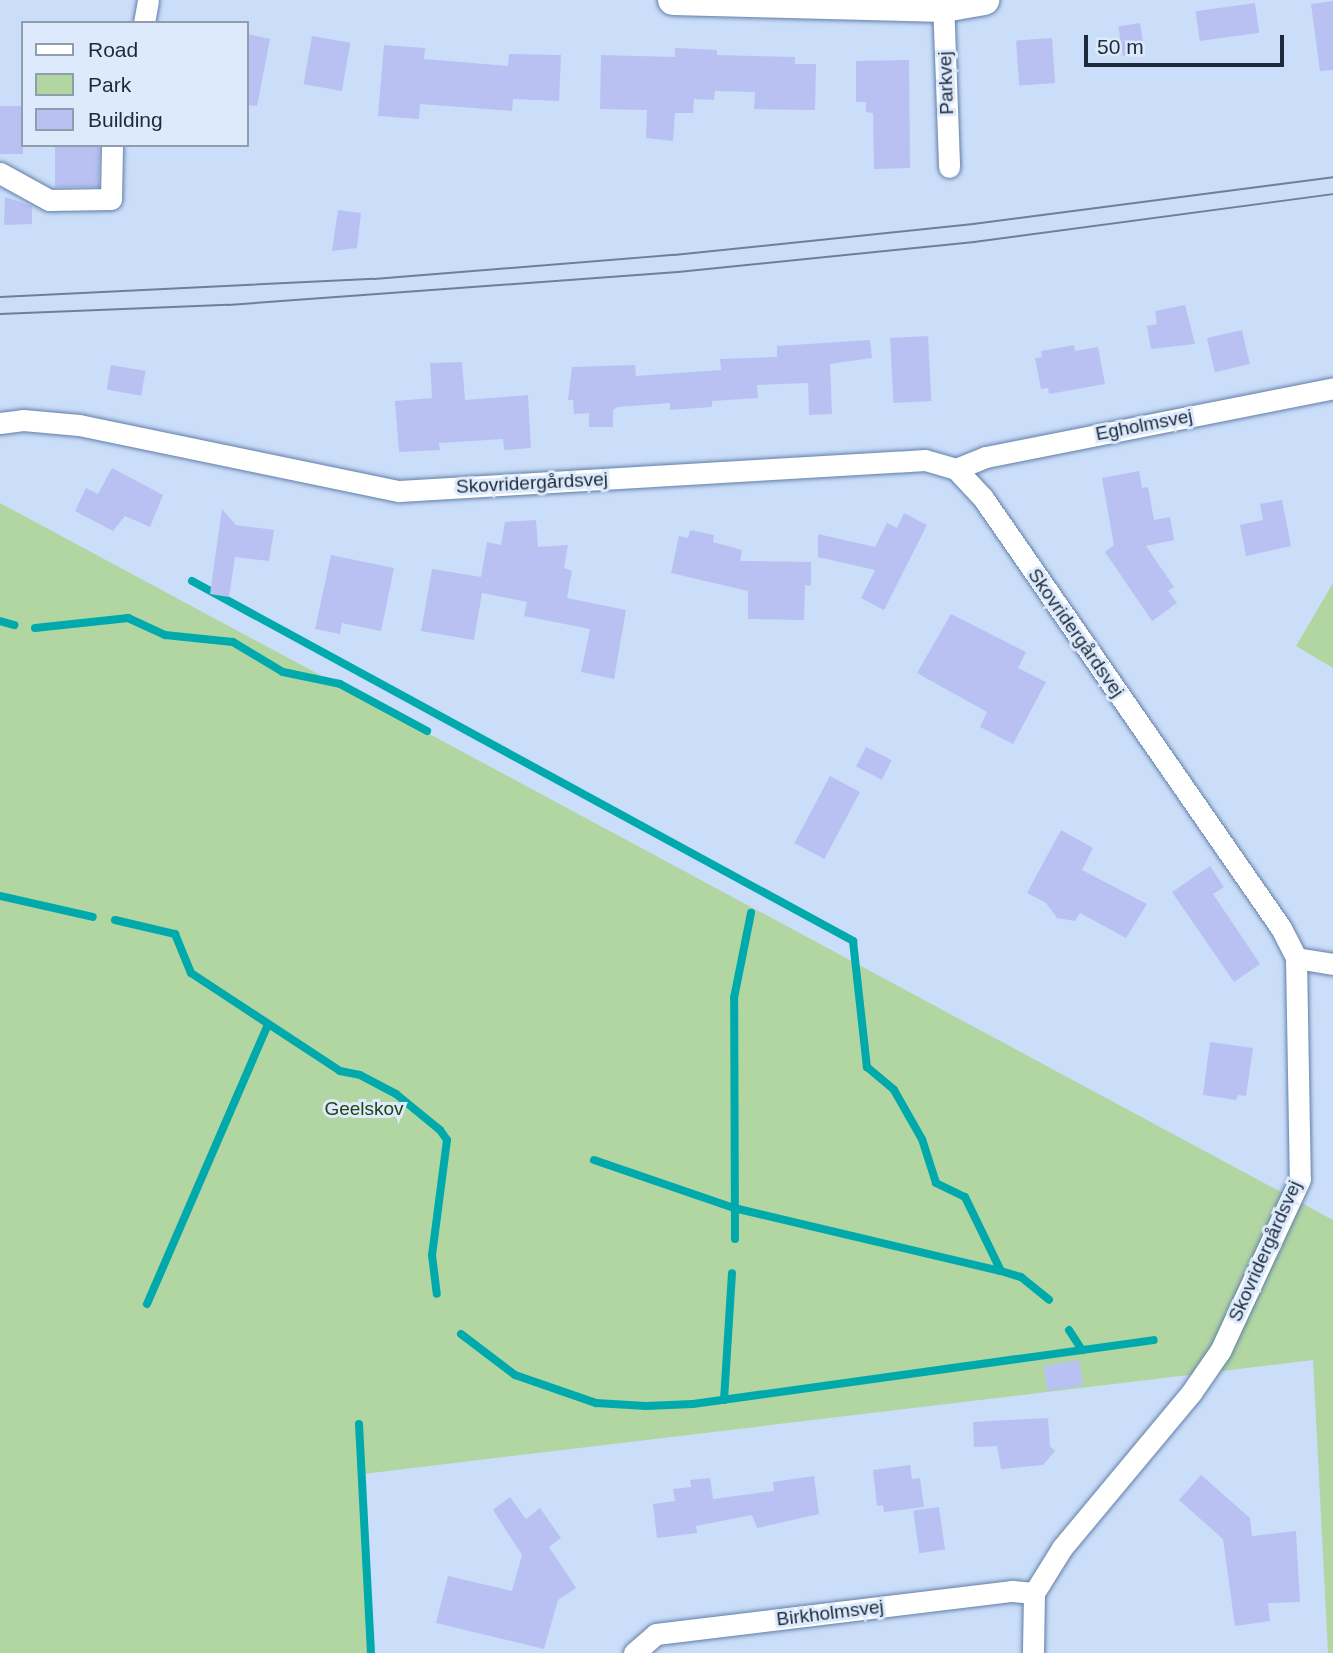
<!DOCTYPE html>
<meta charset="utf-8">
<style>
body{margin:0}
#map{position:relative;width:1333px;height:1653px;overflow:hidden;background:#cadef9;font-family:Helvetica,sans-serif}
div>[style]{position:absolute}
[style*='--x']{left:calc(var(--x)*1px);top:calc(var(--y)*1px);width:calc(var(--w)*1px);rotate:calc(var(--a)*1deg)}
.green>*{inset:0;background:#b2d6a2}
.stream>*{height:8px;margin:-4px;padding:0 4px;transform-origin:4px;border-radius:4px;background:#00a9ab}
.building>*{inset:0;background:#b8c1f1;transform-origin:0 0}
.roads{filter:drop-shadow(0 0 2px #617fa8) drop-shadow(0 0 2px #617fa8)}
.street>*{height:21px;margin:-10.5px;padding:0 10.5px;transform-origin:10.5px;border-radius:10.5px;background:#fff}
.secondary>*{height:30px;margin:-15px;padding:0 15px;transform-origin:15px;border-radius:15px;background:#fff}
.tram>*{height:2px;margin:-1px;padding:0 1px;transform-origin:1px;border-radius:1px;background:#6f7f95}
span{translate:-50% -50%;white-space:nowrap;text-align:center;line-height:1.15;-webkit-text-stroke:6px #ddeafc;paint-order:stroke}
.street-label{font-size:19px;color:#1d2a3b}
.park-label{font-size:19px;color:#234310}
.legend{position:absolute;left:21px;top:21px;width:228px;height:126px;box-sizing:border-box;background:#ddeafc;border:2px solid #909daf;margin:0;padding:9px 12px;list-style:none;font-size:21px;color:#1d2a3b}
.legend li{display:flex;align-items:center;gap:14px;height:35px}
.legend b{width:35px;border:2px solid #909daf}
.scale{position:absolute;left:1084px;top:35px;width:200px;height:32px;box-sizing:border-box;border:4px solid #1d2a3b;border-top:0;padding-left:9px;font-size:21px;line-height:24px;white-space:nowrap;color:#1d2a3b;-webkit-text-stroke:5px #ddeafc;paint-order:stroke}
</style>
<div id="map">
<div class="green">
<i style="clip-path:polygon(0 503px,1333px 1220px,1333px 1653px,1328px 1653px,1313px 1360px,363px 1474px,370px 1653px,0 1653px)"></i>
<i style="clip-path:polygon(1333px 583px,1333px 668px,1296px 646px)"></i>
</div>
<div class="stream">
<i style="--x:192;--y:581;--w:753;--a:28.57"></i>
<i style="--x:853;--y:941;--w:127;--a:83.7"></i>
<i style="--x:867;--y:1067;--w:35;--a:40"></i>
<i style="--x:894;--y:1090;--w:56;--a:60.3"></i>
<i style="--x:922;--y:1139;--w:46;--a:72.3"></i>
<i style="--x:936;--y:1183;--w:32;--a:26"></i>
<i style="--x:965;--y:1197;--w:82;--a:64.1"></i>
<i style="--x:1001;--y:1271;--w:21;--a:17"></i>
<i style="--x:1021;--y:1277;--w:36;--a:39"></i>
<i style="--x:0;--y:621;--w:15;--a:16"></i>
<i style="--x:35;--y:628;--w:94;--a:-6.1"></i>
<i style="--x:128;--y:618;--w:41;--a:24.7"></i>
<i style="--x:165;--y:635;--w:68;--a:5.9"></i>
<i style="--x:233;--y:642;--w:58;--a:31"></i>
<i style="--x:283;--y:672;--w:58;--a:11.9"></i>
<i style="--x:340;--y:684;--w:99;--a:28.4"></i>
<i style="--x:0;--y:896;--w:95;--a:12.7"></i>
<i style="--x:115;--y:920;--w:62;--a:13.1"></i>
<i style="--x:175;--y:934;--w:42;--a:67.7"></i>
<i style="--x:191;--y:973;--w:178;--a:33.3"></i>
<i style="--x:340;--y:1071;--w:20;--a:11"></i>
<i style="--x:360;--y:1075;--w:41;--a:27.8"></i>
<i style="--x:396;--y:1094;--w:57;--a:39.3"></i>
<i style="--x:440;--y:1130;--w:12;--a:55"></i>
<i style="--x:447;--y:1140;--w:116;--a:97.4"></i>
<i style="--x:432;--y:1255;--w:39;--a:83"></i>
<i style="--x:594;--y:1160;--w:148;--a:18.9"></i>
<i style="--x:734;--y:1208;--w:274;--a:13.3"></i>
<i style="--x:735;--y:1239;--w:241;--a:-90.2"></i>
<i style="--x:734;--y:998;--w:87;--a:-78.7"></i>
<i style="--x:147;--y:1304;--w:304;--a:-66.6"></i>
<i style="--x:1069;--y:1330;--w:24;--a:57"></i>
<i style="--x:461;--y:1334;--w:68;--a:37.2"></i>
<i style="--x:515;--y:1375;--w:86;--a:19.1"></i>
<i style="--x:596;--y:1403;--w:50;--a:3.4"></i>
<i style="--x:646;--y:1406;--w:47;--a:-2.4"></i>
<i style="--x:693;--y:1404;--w:465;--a:-7.9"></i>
<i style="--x:724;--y:1400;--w:127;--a:-86.4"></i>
<i style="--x:359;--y:1424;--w:229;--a:87"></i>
</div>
<div class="building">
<i style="clip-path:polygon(1333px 1px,1333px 70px,1320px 71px,1311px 4px)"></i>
<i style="left:1255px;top:3px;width:30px;height:60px;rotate:82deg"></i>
<i style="left:1140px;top:23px;width:30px;height:22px;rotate:81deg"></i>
<i style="clip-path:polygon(247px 34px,270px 39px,257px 106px,247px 105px)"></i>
<i style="left:312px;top:36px;width:39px;height:49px;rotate:10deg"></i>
<i style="left:1052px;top:38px;width:45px;height:36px;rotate:86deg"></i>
<i style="clip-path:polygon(384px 45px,425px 48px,424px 59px,508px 66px,509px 54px,561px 55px,559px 101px,513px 99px,512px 111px,420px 104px,419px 119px,378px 116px)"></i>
<i style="clip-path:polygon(675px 48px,717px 50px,717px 55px,795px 57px,795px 64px,816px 64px,815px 110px,754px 109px,755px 92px,715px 91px,714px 100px,694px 99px,693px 113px,675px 113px,673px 141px,646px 138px,647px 110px,600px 109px,601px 55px,675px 57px)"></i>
<i style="clip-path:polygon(909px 60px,910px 168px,874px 169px,873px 113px,866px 112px,866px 102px,856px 102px,856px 61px)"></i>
<i style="left:0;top:106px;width:23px;height:48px"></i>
<i style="left:55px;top:145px;width:44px;height:42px"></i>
<i style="clip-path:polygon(5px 197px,32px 206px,32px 224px,4px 225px)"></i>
<i style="clip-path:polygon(338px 210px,361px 213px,357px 248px,332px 251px)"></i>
<i style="clip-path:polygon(1185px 305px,1195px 344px,1151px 349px,1147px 326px,1157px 324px,1155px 311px)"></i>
<i style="left:1242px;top:330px;width:35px;height:36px;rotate:77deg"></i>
<i style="left:928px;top:336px;width:65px;height:38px;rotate:87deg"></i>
<i style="clip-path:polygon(870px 340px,872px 358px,830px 364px,832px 414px,809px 415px,808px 383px,757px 385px,758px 398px,712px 401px,712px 407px,670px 410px,670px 403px,618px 407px,613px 410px,613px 427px,589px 427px,589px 413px,574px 414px,573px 400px,568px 400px,572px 367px,635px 365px,636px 376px,721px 370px,720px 359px,777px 357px,777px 346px)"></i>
<i style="clip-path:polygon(1074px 345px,1075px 351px,1098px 347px,1105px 384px,1049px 394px,1048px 388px,1041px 389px,1035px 358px,1042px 357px,1041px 351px)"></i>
<i style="clip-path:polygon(462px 362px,465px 400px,528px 395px,531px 448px,504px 450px,503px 439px,439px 443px,440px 450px,399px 452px,395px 401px,432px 398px,430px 363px)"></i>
<i style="left:111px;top:365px;width:35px;height:25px;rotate:10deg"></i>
<i style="clip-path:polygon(112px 468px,163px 495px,150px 527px,125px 516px,113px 531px,75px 511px,86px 488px,98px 494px)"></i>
<i style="clip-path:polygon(1139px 471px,1142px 488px,1148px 487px,1154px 520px,1170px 517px,1174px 540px,1146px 546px,1174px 587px,1168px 591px,1177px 603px,1152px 621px,1105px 552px,1114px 545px,1102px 478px)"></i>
<i style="clip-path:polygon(1282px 500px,1291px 546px,1246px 556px,1240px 525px,1263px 520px,1260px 504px)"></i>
<i style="clip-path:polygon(222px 509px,236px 525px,274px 530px,269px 561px,235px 557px,229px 597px,210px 594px)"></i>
<i style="clip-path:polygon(904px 513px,927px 525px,884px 610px,861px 598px,875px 570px,818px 557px,818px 534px,875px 547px,887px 523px,897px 528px)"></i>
<i style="clip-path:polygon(536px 520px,538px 547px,568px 545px,564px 568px,572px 571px,567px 598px,626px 610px,614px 679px,581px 672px,590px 629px,524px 616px,527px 602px,482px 593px,474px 640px,421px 631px,432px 569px,481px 577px,487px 542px,501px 545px,505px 522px)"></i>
<i style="clip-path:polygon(690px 530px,714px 535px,713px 542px,742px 550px,740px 561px,811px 562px,811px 586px,805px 585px,804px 620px,748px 619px,748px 591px,671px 573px,679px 536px,688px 538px)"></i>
<i style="clip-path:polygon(331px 555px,394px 568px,381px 631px,342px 623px,340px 634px,315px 629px)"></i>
<i style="clip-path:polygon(951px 614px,1026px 652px,1018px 668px,1046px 682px,1013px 744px,980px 727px,987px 712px,917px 673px)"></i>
<i style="left:866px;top:747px;width:29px;height:22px;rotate:27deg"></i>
<i style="left:830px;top:776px;width:34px;height:76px;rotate:28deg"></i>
<i style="clip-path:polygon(1061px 830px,1093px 848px,1082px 870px,1147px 904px,1126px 938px,1080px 913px,1075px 921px,1057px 918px,1046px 903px,1027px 893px)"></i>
<i style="clip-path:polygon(1210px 866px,1224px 887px,1213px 894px,1260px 964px,1234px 982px,1172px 892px)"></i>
<i style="clip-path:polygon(1210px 1042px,1253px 1048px,1246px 1096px,1238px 1095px,1236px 1100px,1203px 1095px)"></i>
<i style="left:1079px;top:1360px;width:26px;height:36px;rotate:81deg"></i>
<i style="clip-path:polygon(1048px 1418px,1050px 1446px,1055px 1451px,1043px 1465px,1001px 1469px,997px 1446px,974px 1447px,973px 1422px)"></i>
<i style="clip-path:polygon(910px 1465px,912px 1479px,920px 1478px,924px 1507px,884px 1512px,883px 1505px,877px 1506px,873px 1470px)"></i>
<i style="clip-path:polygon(1201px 1475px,1250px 1518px,1252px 1536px,1296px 1531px,1300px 1602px,1268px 1603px,1270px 1621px,1235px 1626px,1223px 1539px,1179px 1500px)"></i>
<i style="clip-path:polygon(814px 1476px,819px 1514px,757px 1528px,752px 1515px,696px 1526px,697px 1533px,657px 1538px,653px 1504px,675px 1501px,673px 1489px,691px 1487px,690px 1480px,710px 1478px,713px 1499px,774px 1491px,773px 1482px)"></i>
<i style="clip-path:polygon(510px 1497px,526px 1519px,540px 1508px,561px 1538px,549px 1547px,576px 1588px,558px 1600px,544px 1649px,436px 1623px,448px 1576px,512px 1591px,522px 1555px,493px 1510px)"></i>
<i style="left:939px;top:1507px;width:43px;height:26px;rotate:82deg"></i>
</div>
<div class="roads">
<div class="street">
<i style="--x:943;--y:0;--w:167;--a:87.9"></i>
<i style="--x:144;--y:23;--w:23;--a:-80"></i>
<i style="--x:0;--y:173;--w:56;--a:28.9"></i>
<i style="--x:49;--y:200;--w:62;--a:-0.9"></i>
<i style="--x:111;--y:199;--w:54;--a:-88.9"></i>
<i style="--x:0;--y:423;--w:23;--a:-7"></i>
<i style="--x:23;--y:420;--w:56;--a:5.1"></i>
<i style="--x:79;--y:425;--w:327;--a:11.7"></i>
<i style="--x:399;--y:491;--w:527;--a:-3.37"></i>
<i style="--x:925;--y:460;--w:32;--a:16"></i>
<i style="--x:956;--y:469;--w:40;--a:47"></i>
<i style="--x:983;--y:498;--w:523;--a:55.28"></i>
<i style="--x:1281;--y:928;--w:34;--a:63"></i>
<i style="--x:1296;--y:958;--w:221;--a:89"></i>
<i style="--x:1300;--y:1179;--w:190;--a:114.9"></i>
<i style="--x:1220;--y:1351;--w:51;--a:124.6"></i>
<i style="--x:1191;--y:1393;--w:202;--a:129.8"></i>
<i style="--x:1062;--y:1548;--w:53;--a:121.9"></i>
<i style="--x:1034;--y:1593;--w:60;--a:91"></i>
<i style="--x:956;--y:469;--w:32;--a:-22"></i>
<i style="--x:986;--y:457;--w:354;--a:-11.2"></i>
<i style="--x:1296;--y:958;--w:37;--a:9"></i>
<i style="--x:634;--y:1653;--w:29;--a:-41"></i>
<i style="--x:656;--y:1634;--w:359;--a:-6.9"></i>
<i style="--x:1012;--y:1591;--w:22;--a:5"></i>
</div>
<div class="secondary">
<i style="--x:673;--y:0;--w:271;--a:1.5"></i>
<i style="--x:944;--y:7;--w:41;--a:-9.9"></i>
</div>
</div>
<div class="tram">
<i style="--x:0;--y:297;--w:374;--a:-2.8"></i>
<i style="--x:374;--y:279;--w:301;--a:-4.6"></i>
<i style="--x:674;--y:255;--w:301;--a:-5.9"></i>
<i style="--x:973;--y:224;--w:363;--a:-7.4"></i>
<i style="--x:0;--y:314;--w:228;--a:-2.3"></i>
<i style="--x:228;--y:305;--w:451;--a:-4.2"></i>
<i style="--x:678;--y:272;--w:298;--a:-5.8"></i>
<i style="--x:974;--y:242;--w:362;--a:-7.6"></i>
</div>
<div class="street-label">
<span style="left:946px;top:83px;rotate:-92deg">Parkvej</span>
<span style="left:1144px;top:425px;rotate:-11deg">Egholmsvej</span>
<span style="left:532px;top:483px;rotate:-3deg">Skovridergårdsvej</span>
<span style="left:1076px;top:633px;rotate:55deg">Skovridergårdsvej</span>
<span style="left:1265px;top:1251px;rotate:-66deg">Skovridergårdsvej</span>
<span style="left:830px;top:1613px;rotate:-7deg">Birkholmsvej</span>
</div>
<div class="park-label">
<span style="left:364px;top:1109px">Geelskov</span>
</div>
<ul class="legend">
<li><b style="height:9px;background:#fff"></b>Road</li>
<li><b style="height:19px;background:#b2d6a2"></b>Park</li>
<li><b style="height:19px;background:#b8c1f1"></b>Building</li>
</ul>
<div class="scale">50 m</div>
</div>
